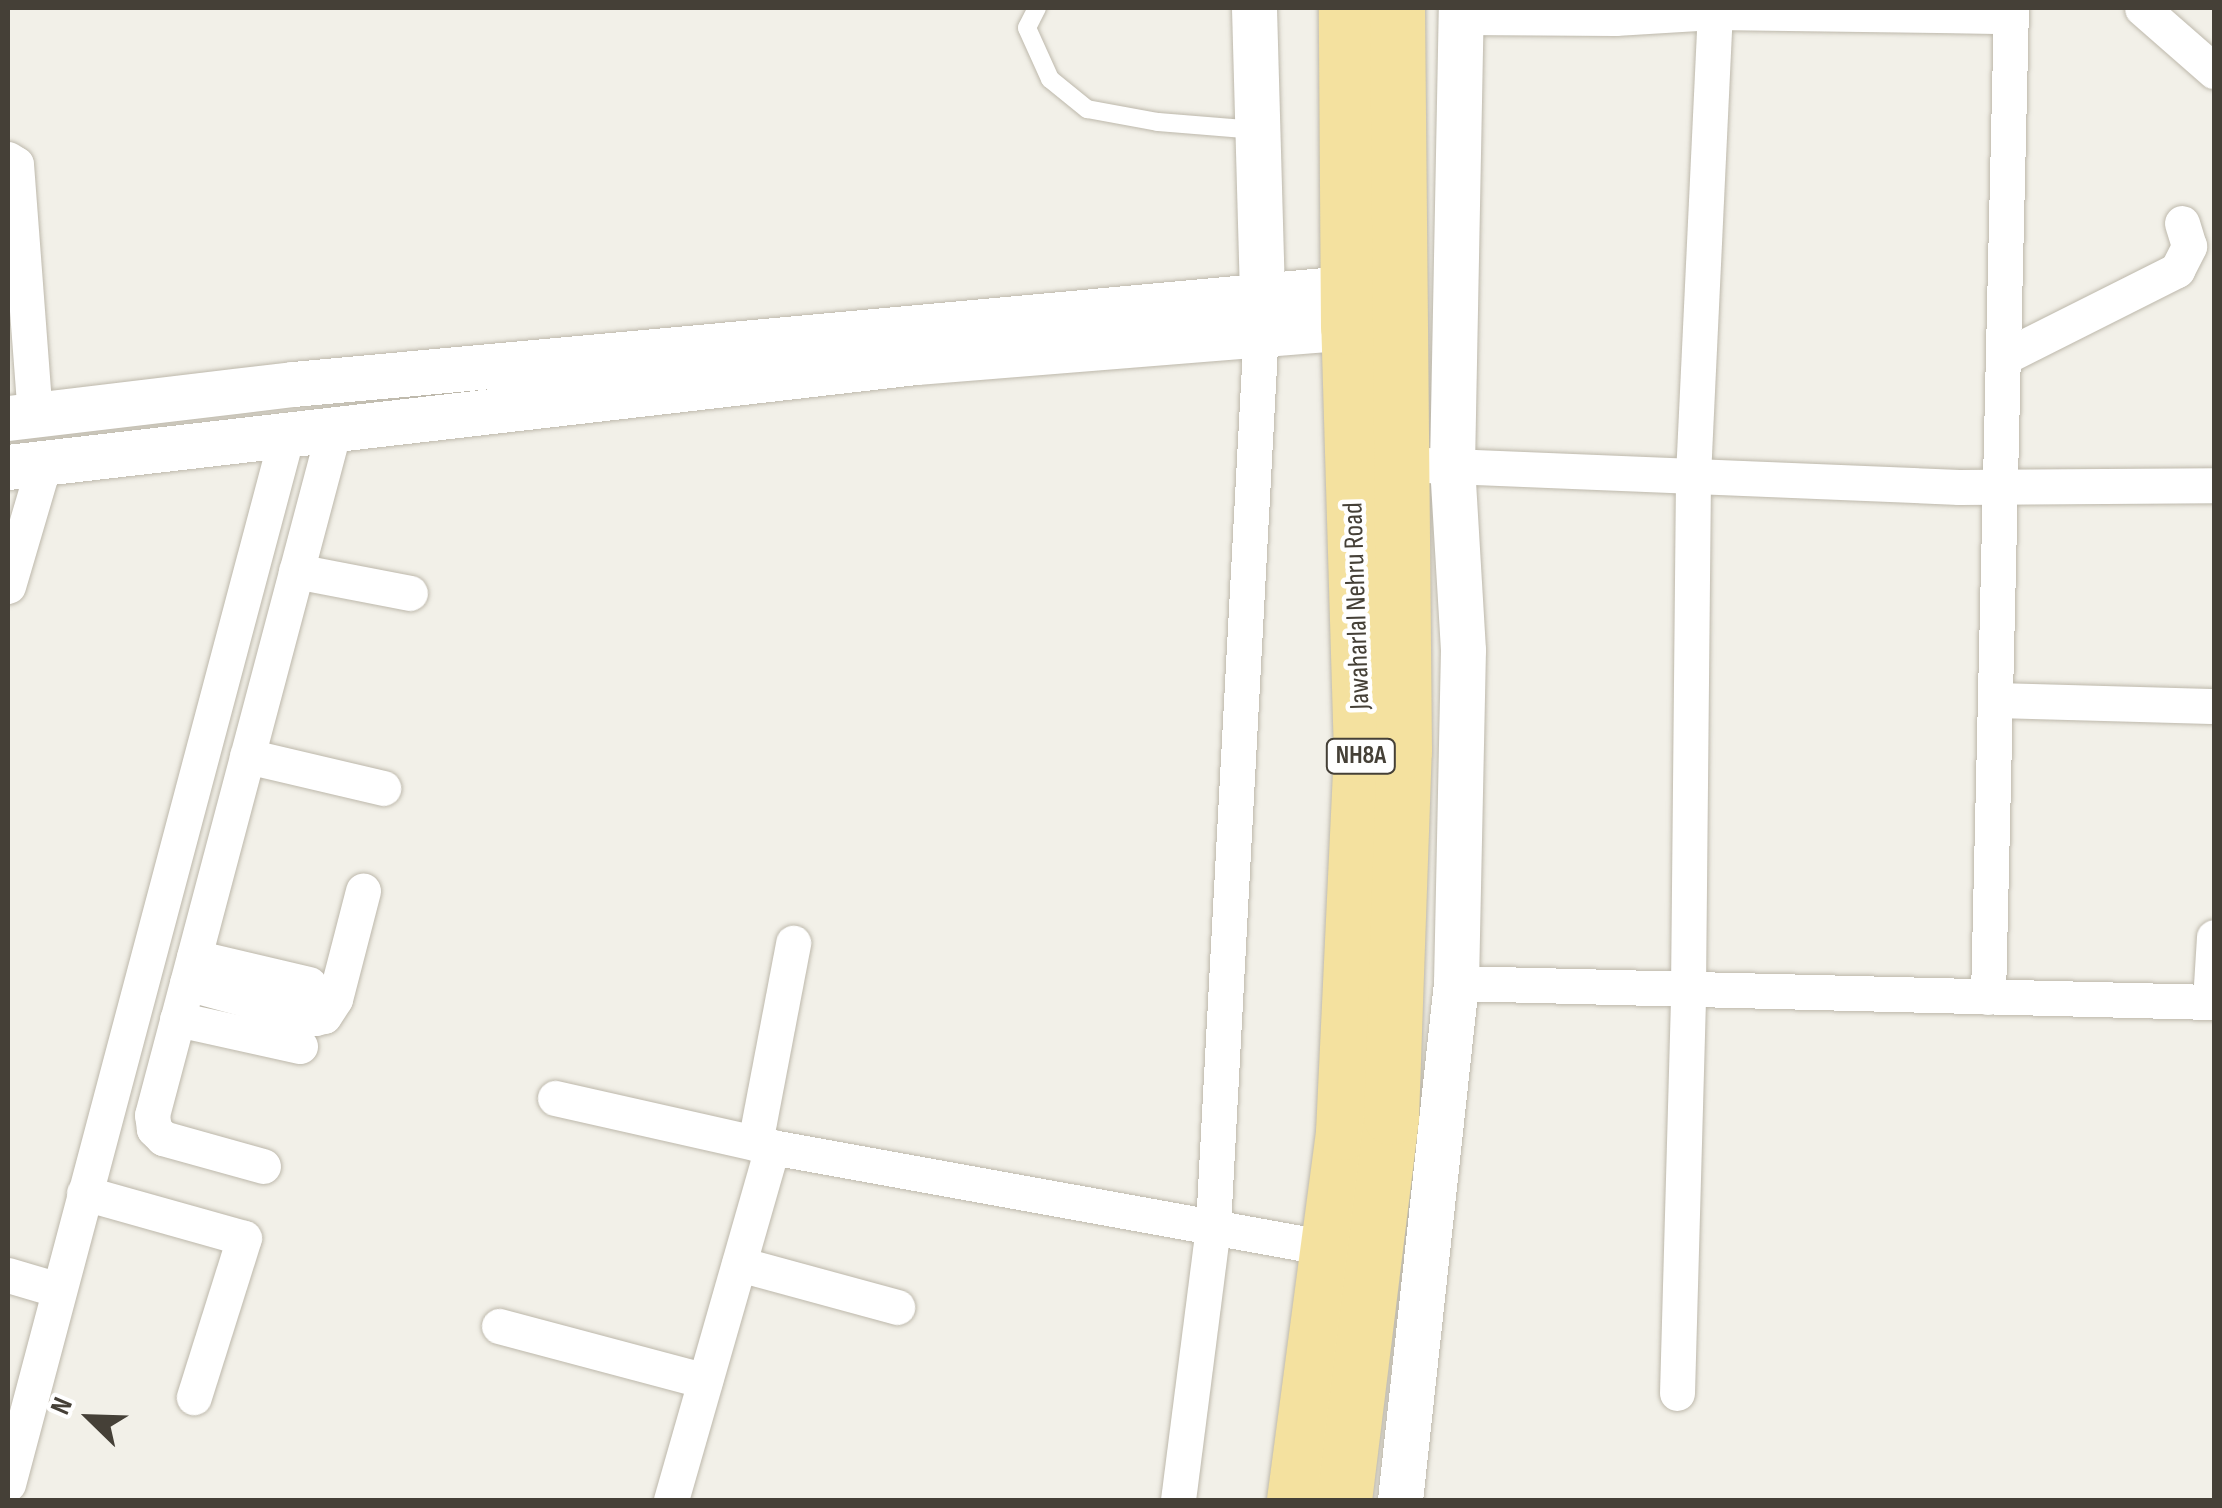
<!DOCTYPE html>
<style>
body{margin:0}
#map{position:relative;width:2222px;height:1508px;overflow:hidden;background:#f2f0e8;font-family:"Sofia Sans Condensed",sans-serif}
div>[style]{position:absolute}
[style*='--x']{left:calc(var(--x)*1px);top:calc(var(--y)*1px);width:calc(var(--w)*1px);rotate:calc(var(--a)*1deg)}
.roads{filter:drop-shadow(0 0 2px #bdb8ab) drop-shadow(0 0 2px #bdb8ab)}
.service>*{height:18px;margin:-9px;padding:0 9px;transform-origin:9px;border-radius:9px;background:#fff}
.minor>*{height:35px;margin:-17.5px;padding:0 17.5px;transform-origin:17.5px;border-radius:17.5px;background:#fff}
.tertiary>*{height:45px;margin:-22.5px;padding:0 22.5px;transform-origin:22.5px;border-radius:22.5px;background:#fff}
.primary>*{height:55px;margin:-27.5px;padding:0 27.5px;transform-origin:27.5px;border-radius:27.5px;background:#f4e19f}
span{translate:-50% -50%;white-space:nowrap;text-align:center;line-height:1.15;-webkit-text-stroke:9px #fff;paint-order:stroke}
.shield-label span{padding:2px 8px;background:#fff;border:2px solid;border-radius:8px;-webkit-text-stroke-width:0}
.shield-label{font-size:25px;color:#454037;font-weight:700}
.street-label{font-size:28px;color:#454037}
.frame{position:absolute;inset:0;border:10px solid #454037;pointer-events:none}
.north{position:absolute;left:40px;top:1368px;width:100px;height:100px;-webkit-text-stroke:8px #fff;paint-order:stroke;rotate:293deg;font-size:28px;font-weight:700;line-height:40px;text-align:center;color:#454037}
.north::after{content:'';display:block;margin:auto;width:35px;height:45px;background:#454037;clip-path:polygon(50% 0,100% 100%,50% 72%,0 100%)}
</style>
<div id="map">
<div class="roads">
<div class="service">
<i style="--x:1037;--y:8;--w:22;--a:117"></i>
<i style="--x:1027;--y:28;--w:56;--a:65.7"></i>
<i style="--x:1050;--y:79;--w:48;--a:39"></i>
<i style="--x:1087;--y:109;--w:72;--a:10.4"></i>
<i style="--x:1158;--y:122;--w:99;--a:4.6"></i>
</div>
<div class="minor">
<i style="--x:2142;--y:8;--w:96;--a:41.2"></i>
<i style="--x:1461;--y:17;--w:154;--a:0.4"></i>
<i style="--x:1615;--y:18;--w:99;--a:-3.5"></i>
<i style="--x:1714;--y:12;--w:296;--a:0.8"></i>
<i style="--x:8;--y:159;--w:9;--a:32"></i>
<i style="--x:16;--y:164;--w:252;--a:85.7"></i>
<i style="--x:2004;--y:357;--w:194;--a:-26.7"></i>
<i style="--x:2177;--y:270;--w:27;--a:-63"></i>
<i style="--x:2189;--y:246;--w:24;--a:-107"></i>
<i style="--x:1426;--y:465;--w:533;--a:2.36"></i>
<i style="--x:1959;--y:487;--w:255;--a:-0.4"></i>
<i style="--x:296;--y:571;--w:116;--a:10.9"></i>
<i style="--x:8;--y:586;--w:127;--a:-73.6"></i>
<i style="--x:1996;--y:700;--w:215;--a:1.6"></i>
<i style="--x:247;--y:756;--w:140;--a:13.2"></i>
<i style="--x:194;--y:957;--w:118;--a:13.2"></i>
<i style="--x:187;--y:983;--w:133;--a:15.3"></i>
<i style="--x:315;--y:1018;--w:9;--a:-13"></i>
<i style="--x:324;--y:1016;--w:20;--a:-57"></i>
<i style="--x:335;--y:999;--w:112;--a:-75.5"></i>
<i style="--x:1456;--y:983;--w:758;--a:1.44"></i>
<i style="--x:1988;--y:997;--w:989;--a:-88.67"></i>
<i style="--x:2210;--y:1001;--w:64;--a:-86.4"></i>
<i style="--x:177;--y:1019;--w:126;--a:12.4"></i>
<i style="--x:555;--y:1098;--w:222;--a:12.7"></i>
<i style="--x:755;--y:1143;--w:204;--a:-79.2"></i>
<i style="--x:263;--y:1166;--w:104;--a:-164.4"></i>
<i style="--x:163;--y:1138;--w:13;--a:-135"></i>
<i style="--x:154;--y:1129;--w:14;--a:-98"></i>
<i style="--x:152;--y:1115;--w:710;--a:-75.14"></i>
<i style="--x:84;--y:1193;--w:166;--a:15.7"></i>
<i style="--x:244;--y:1238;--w:167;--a:107.5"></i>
<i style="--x:739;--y:1264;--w:164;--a:15.2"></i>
<i style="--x:8;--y:1275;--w:53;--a:16.4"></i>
<i style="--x:499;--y:1326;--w:213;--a:14.9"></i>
<i style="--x:1677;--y:1393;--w:404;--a:-88.4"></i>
<i style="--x:1688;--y:989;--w:513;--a:-89.44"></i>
<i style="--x:1693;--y:476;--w:469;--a:-87.3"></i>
<i style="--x:8;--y:1484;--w:1086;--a:-75.12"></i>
<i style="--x:671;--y:1500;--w:367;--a:-74"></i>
<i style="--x:772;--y:1147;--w:565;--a:10.3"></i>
<i style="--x:1178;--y:1500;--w:276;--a:-82.7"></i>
<i style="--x:1213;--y:1226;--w:919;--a:-86.94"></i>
</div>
<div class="tertiary">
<i style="--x:1254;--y:8;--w:284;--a:88.4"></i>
<i style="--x:8;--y:418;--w:287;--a:-6.8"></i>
<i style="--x:293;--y:384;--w:1091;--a:-5.21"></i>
<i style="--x:8;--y:467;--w:914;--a:-6.6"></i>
<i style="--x:916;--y:362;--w:433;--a:-4.6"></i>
<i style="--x:1348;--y:327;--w:35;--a:2"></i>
<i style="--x:1400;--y:1500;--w:520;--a:-83.82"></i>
<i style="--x:1456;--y:983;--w:333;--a:-88.8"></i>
<i style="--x:1463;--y:650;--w:184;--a:-93.4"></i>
<i style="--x:1452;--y:466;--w:458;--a:-88.9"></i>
</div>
<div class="primary">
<i style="--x:1294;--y:1500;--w:371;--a:-82.4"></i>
<i style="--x:1343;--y:1132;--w:378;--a:-87.3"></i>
<i style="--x:1361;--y:754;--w:427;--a:-91.7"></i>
<i style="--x:1348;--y:327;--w:319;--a:-90.4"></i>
<i style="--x:1344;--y:1500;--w:386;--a:-83"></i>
<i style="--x:1391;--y:1117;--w:366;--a:-88"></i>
<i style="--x:1404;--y:751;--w:743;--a:-90.54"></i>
</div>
</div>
<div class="shield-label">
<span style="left:1361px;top:756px">NH8A</span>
</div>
<div class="street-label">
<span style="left:1357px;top:606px;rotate:-92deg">Jawaharlal Nehru Road</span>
</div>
<div class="frame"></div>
<div class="north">N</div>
</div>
